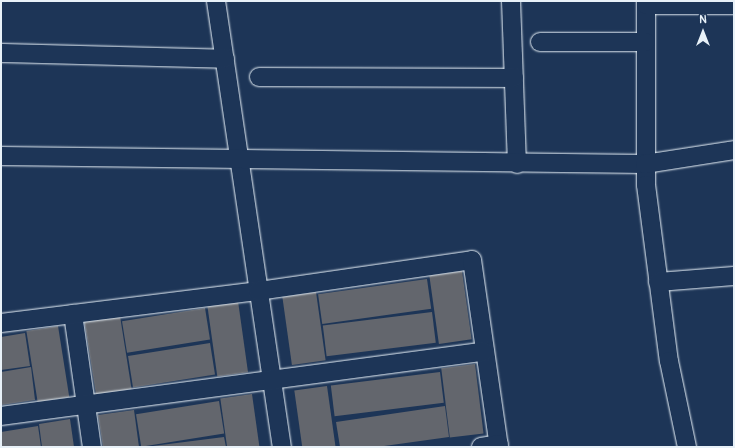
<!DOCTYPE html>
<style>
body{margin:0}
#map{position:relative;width:735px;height:448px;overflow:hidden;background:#1d3557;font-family:Pangolin,sans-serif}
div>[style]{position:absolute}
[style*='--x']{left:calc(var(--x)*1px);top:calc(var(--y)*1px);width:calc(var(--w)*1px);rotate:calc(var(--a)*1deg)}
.building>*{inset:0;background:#63666d;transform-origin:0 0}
.roads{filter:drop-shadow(0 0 1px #e8f1f8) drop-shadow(0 0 1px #e8f1f8)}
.minor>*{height:18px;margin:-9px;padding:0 9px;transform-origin:9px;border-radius:9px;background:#1d3557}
span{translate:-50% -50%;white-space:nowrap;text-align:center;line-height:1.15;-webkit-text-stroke:4px #1d3557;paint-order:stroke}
.frame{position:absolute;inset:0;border:2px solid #e8f1f8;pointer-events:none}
.north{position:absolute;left:683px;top:12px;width:40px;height:40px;-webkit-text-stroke:3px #1d3557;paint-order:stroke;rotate:0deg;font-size:11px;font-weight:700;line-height:16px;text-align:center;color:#e8f1f8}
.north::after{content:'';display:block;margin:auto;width:14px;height:18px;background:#e8f1f8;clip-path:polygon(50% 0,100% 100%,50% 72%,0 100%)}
</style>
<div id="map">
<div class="building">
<i style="left:462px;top:271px;width:69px;height:33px;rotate:82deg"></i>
<i style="left:427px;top:279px;width:30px;height:110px;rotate:82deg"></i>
<i style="left:316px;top:292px;width:69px;height:34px;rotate:82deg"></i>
<i style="left:238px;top:301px;width:72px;height:31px;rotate:82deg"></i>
<i style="left:205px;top:308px;width:32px;height:84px;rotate:81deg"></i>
<i style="left:432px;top:312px;width:31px;height:110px;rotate:83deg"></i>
<i style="left:120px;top:316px;width:74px;height:36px;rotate:81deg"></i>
<i style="left:58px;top:326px;width:72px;height:32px;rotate:81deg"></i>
<i style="clip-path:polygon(25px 333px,30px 366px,1px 370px,1px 337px)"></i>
<i style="left:210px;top:343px;width:32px;height:83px;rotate:81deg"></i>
<i style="left:475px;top:364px;width:70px;height:34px;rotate:83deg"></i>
<i style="clip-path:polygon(31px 367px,35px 400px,1px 405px,1px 372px)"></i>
<i style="left:440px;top:372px;width:31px;height:110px;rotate:83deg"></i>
<i style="left:327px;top:386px;width:62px;height:33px;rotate:82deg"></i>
<i style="left:252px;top:394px;width:53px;height:32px;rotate:82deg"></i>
<i style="left:219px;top:401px;width:33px;height:84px;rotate:81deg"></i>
<i style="clip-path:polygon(445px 406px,449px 437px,377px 447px,340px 447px,336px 422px)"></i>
<i style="clip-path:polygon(134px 410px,139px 447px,103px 447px,98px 415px)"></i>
<i style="clip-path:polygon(70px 419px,74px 447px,42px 447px,39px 424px)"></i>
<i style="clip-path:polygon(38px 426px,41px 447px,1px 447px,1px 432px)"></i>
<i style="clip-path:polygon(224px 437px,226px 447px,153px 447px,153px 446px)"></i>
</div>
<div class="roads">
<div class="minor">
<i style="--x:216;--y:1;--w:451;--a:81.6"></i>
<i style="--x:511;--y:1;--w:163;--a:87.9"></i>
<i style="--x:646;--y:1;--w:184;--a:90"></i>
<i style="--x:646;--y:185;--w:177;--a:82.6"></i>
<i style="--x:669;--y:361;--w:88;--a:78.2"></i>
<i style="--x:646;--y:5;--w:88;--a:0"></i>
<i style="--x:540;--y:42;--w:106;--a:0"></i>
<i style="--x:1;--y:53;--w:224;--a:1.5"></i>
<i style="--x:259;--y:77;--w:255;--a:0.2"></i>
<i style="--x:1;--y:156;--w:644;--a:0.71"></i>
<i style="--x:645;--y:164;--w:90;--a:-8.9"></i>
<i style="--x:658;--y:282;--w:76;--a:-4.5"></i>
<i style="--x:73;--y:314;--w:134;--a:81.9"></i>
<i style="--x:1;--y:323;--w:259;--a:-7.1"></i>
<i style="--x:258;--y:291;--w:216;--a:-8.2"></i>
<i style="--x:472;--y:260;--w:189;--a:81.8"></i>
<i style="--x:1;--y:416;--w:488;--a:-7.6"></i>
<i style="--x:481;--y:447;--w:18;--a:-9"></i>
</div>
</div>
<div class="frame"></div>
<div class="north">N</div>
</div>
